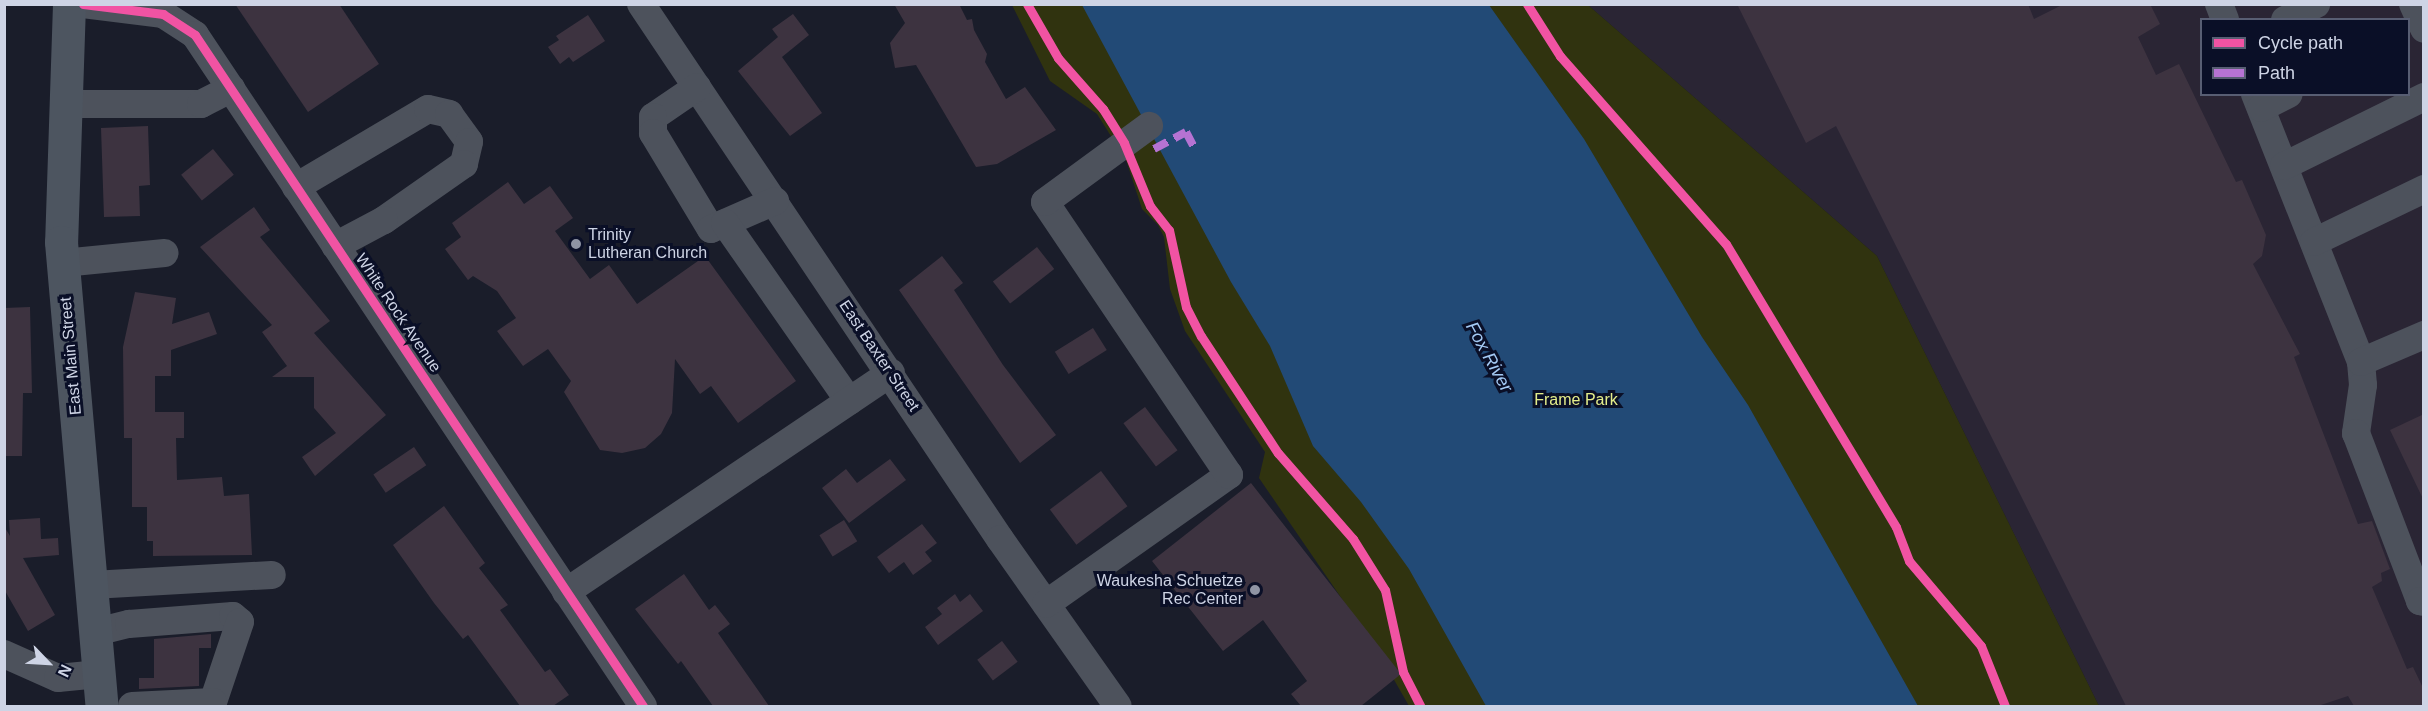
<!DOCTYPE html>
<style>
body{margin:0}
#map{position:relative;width:2428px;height:711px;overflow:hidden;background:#1a1d2a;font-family:Arial,sans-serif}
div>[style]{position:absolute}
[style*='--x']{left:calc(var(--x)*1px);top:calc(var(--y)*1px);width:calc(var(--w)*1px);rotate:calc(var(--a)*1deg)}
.industrial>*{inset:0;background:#2a2534}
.green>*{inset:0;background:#30330f}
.water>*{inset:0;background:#224a76}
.building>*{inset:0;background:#3d3340;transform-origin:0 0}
.minor>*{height:28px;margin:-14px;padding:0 14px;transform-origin:14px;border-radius:14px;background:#4d525c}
.major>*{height:33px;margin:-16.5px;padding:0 16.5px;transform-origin:16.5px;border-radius:16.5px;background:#4d5560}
.quiet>*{height:8px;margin-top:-4px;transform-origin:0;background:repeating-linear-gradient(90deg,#b673d3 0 15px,transparent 0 23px)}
.cycleway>*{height:9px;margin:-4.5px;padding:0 4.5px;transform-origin:4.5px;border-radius:4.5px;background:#f153a3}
.dots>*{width:16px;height:16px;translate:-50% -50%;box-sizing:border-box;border:3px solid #0a0f27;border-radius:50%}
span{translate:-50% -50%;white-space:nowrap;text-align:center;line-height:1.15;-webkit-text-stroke:6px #0a0f27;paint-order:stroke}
.poi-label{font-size:16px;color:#ced4e5}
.left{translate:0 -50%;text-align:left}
.right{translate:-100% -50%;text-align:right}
.street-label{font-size:16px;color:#ced4e5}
.park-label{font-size:16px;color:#e4ed8b}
.water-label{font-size:18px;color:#a4caf5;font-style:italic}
.frame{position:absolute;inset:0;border:6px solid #ced4e5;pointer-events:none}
.legend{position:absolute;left:2200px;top:18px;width:210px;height:78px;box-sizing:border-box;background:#0a0f27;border:2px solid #585e73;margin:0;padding:8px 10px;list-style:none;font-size:18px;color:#ced4e5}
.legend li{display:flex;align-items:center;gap:12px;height:30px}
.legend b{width:30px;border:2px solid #585e73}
.north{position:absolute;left:18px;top:633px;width:60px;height:60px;-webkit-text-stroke:4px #0a0f27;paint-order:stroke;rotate:115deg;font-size:16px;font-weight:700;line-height:24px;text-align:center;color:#ced4e5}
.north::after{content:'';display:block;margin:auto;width:21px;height:27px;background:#ced4e5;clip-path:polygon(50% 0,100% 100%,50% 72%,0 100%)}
</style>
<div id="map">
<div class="industrial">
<i style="clip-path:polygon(evenodd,1588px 5px,2423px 5px,2423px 706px,2099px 706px,1877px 256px,1588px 5px,2202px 20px,2408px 20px,2408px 94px,2202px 94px,2202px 20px)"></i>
</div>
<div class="green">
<i style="clip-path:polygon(1012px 5px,1588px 5px,1877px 256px,2099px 706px,1409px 706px,1377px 650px,1259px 478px,1265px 452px,1185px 331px,1170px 289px,1164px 237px,1158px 225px,1142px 209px,1126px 160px,1097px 114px,1050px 81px)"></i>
</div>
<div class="water">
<i style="clip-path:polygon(1082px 5px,1489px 5px,1584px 139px,1702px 337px,1748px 405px,1918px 706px,1486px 706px,1409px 569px,1361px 502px,1313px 446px,1270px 346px,1231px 282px)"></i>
</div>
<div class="building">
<i style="clip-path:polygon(235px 4px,339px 4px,379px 64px,308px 112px)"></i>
<i style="clip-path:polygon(894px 4px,959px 4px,967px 20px,972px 19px,974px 30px,987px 54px,985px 62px,1006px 99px,1025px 87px,1056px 130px,997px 164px,976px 167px,916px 65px,895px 68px,890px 43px,905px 23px)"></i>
<i style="clip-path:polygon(1737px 4px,2028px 4px,2034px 19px,2064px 4px,2150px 4px,2160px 24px,2138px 37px,2156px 75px,2179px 64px,2236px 182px,2242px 180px,2266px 235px,2262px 256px,2253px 264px,2300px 354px,2294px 357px,2358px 524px,2372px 521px,2390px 569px,2381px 573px,2382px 581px,2372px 587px,2407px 669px,2413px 667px,2424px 690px,2424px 706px,2354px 706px,2348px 696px,2318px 706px,2126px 706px,1836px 126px,1806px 143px)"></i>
<i style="clip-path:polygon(793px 14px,809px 35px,782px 57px,822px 113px,790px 136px,738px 71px,778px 37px,772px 29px)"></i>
<i style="clip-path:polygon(588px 15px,605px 41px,573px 62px,569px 57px,560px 64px,548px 47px,559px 40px,556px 36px)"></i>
<i style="clip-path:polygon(148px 126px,150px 185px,139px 186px,140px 216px,104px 217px,101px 128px)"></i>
<i style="left:213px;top:149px;width:33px;height:41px;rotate:51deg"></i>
<i style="clip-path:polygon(508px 182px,524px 204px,550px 186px,573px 218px,555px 231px,590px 279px,609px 265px,637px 304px,705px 256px,796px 381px,738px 423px,711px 386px,700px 394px,675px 359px,672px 413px,661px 434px,645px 448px,622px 453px,600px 450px,564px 392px,571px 381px,548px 349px,523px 366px,497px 331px,516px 318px,497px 291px,473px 276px,468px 280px,445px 249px,461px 237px,452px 223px)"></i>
<i style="clip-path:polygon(254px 207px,270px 230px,260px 237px,330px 321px,314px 333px,386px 415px,315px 476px,302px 457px,336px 433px,314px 408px,314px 377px,272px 377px,287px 366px,262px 332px,272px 325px,200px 247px)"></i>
<i style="left:1037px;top:247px;width:28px;height:56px;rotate:52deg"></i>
<i style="clip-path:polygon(942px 256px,963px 283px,954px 290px,1003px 365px,1056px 435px,1020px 463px,899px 290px)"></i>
<i style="clip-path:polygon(135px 292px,176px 298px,172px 324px,209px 312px,217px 334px,171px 350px,171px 376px,155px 376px,155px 412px,184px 412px,184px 438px,176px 438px,177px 480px,222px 477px,224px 496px,249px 494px,252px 555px,153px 556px,153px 541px,147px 541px,147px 507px,132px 507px,132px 438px,124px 438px,123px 347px)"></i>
<i style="clip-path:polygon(30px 307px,32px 393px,23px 393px,22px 456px,4px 456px,4px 308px)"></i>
<i style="left:1093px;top:328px;width:26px;height:45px;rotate:58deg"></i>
<i style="left:1145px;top:407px;width:54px;height:27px;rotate:53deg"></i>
<i style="clip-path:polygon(2424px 414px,2424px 501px,2390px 430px)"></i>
<i style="left:414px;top:447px;width:22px;height:49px;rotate:56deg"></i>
<i style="clip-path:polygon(890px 459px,906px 480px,849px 523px,822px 488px,846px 469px,857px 483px)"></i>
<i style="left:1101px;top:471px;width:44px;height:64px;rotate:53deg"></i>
<i style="clip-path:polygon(1251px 483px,1401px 674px,1361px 706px,1301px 706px,1291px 694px,1307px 681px,1263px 620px,1223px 651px,1152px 561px)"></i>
<i style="clip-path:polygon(444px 506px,485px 563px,479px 568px,508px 605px,500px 610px,545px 672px,550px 669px,569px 695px,553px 706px,520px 706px,468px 635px,463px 639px,434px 603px,393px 545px)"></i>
<i style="clip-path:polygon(40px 518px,41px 539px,58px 538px,59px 555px,23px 558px,55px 615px,28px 631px,4px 589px,4px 526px,10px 536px,9px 520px)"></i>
<i style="left:844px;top:520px;width:25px;height:29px;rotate:58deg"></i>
<i style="clip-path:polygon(922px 524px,937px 543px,925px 552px,932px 561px,913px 575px,904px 562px,889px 573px,877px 557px)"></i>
<i style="clip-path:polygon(684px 574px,709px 610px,715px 605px,730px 624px,718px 633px,769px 706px,713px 706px,681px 661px,678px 664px,635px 609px)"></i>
<i style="clip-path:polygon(955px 594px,960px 602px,970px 594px,983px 611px,938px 645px,925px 627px,942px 614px,937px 608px)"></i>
<i style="clip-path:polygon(211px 634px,211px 648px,199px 648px,199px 686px,139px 689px,139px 678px,154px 678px,154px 639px)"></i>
<i style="left:1002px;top:641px;width:26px;height:31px;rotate:53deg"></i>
</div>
<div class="minor">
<i style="--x:83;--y:4;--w:81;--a:7.1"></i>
<i style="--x:163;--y:14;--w:38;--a:33"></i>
<i style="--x:195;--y:35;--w:807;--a:56.27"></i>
<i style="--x:641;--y:4;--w:644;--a:56.14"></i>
<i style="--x:1000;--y:539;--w:204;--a:54.8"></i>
<i style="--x:2219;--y:4;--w:17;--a:69"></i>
<i style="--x:2413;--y:4;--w:27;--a:66"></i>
<i style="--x:2285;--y:20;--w:35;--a:-27"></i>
<i style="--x:697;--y:87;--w:53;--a:145.7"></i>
<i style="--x:653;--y:117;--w:16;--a:90"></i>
<i style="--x:653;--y:133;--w:112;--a:58.9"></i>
<i style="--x:711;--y:229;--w:70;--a:-23.6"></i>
<i style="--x:2255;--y:94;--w:288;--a:68.4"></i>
<i style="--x:2361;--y:362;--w:23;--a:85"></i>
<i style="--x:2363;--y:385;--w:49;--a:98.3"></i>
<i style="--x:2356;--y:433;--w:180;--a:69.1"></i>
<i style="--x:2420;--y:601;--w:4;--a:14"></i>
<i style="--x:65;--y:104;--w:136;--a:0"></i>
<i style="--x:201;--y:104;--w:34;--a:-27"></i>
<i style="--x:2261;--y:108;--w:31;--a:-27"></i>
<i style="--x:2284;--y:166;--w:156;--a:-26.2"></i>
<i style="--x:296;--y:187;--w:153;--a:-30.6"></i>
<i style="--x:428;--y:109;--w:22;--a:13"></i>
<i style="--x:449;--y:114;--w:34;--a:54"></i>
<i style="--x:469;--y:142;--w:23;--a:103"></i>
<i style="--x:464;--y:164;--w:98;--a:145"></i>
<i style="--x:384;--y:220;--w:55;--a:152"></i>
<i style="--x:725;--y:223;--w:217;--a:55.1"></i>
<i style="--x:2314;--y:242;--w:122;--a:-25.7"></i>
<i style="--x:63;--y:263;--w:102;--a:-5.6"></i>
<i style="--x:2361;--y:362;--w:69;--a:-23.2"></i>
<i style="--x:92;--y:585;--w:180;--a:-3.2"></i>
<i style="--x:566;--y:592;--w:392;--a:-34"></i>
<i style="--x:1046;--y:604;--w:224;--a:-35.2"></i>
<i style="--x:1229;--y:475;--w:329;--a:-124"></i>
<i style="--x:1045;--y:202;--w:129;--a:-36.2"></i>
<i style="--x:96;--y:632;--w:34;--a:-14"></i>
<i style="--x:129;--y:624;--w:104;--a:-4.4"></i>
<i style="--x:233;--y:616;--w:9;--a:41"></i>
<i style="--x:240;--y:622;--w:84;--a:108.6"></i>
<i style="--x:213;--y:702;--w:81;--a:177.2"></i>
<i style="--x:4;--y:654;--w:59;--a:24"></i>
<i style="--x:58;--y:678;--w:41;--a:-5.6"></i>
</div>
<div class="major">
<i style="--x:69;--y:4;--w:238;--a:91.9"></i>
<i style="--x:61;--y:242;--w:466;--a:85"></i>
</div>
<div class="quiet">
<i style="--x:1154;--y:149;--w:36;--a:-28"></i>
<i style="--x:1186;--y:132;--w:17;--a:62"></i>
</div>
<div class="cycleway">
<i style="--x:83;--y:4;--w:81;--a:7.1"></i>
<i style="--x:163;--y:14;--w:38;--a:33"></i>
<i style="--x:195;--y:35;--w:807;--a:56.27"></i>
<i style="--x:1027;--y:4;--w:62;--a:60.1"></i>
<i style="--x:1058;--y:58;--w:68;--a:48.6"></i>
<i style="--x:1103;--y:109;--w:40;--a:58"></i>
<i style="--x:1124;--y:143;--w:68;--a:67.6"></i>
<i style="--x:1150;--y:206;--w:31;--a:52"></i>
<i style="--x:1169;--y:230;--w:79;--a:77.6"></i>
<i style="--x:1186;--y:307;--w:33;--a:63"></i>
<i style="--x:1201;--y:336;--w:140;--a:56.7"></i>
<i style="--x:1278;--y:453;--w:114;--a:48.9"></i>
<i style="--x:1353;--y:539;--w:60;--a:57.9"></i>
<i style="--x:1385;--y:590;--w:84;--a:77.6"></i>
<i style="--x:1403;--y:672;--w:38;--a:63"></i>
<i style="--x:1527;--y:4;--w:62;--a:57.6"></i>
<i style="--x:1560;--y:56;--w:251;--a:48.6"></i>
<i style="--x:1726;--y:244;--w:330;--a:59"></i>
<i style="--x:1896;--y:527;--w:36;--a:69"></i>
<i style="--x:1909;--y:561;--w:111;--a:49.7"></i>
<i style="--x:1981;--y:646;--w:65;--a:68.2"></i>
</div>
<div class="dots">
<i style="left:576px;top:244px;background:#8f94a4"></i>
<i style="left:1255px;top:590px;background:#8f94a4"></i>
</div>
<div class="poi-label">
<span class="left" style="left:588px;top:244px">Trinity<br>Lutheran Church</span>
<span class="right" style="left:1243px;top:590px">Waukesha Schuetze<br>Rec Center</span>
</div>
<div class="street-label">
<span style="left:398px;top:313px;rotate:56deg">White Rock Avenue</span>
<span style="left:71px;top:356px;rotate:-95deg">East Main Street</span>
<span style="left:879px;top:356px;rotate:56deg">East Baxter Street</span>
</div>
<div class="park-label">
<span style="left:1576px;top:400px">Frame Park</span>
</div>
<div class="water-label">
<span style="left:1489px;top:357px;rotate:61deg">Fox River</span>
</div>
<div class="frame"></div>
<ul class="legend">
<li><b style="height:8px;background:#f153a3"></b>Cycle path</li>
<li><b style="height:8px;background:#b673d3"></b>Path</li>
</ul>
<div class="north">N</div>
</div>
